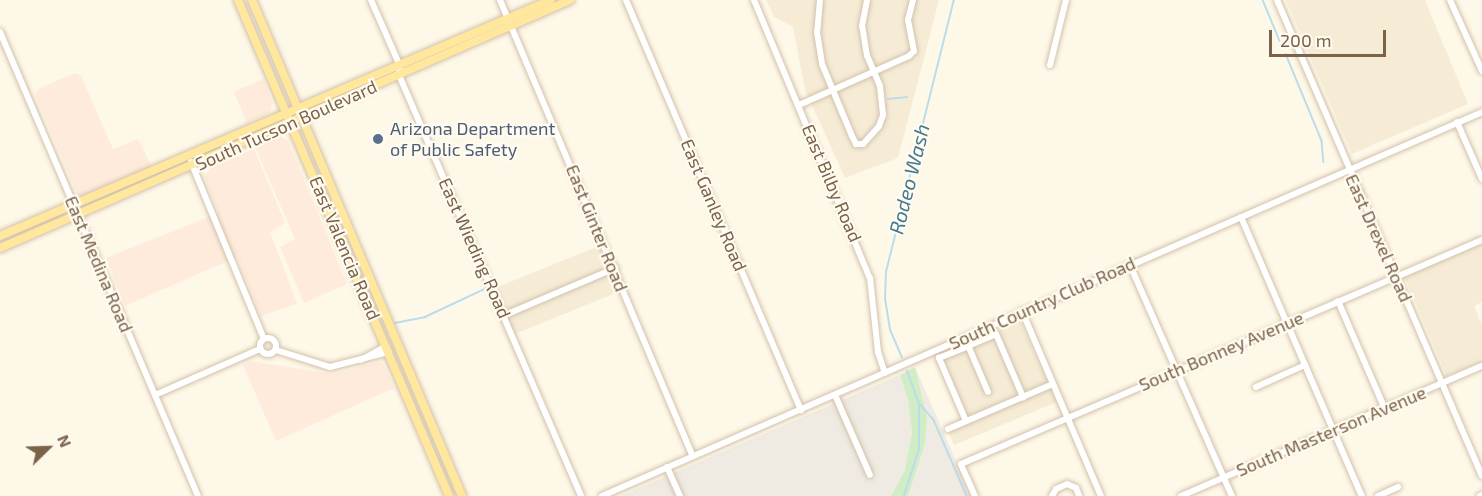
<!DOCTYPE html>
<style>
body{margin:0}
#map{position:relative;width:1482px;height:496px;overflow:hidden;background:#fef8e8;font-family:"Exo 2",sans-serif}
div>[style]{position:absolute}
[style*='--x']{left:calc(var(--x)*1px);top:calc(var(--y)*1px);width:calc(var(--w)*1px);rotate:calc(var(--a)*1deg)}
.residential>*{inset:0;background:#f6ecd6;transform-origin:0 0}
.commercial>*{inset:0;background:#ffebdc}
.industrial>*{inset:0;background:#efeae2}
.green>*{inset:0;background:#d0edc5}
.stream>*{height:1.5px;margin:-0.75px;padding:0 0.75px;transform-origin:0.75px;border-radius:0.75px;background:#bbddea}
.roads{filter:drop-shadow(0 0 2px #d2c2ac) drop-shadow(0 0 2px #d2c2ac)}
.minor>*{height:6px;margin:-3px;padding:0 3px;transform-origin:3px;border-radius:3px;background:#fff}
.minor>.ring{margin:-3px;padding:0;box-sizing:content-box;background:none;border:6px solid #fff;border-radius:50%}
.major>*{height:8px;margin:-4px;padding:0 4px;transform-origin:4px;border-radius:4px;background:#ffe89e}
.dots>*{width:16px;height:16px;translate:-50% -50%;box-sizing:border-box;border:3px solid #fffbf0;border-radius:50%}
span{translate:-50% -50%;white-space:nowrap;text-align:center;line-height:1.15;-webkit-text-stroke:4.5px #fffbf0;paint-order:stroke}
.street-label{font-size:18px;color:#7b6249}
.service-label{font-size:18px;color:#4e5e75}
.left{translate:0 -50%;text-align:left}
.water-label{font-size:20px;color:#417890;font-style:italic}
.north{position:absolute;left:18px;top:418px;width:60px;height:60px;-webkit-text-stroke:4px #fffbf0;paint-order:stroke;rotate:67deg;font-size:16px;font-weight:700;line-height:24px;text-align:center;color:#7b6249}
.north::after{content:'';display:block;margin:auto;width:21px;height:27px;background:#7b6249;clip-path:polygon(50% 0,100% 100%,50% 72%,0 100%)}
.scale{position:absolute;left:1269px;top:30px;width:117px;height:27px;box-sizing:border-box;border:3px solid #7b6249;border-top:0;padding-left:8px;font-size:18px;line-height:21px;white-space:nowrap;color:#7b6249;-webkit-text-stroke:4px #fffbf0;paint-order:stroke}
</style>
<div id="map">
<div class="residential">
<i style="clip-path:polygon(766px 0,939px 0,898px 158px,845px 178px,805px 90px,793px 27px,774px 17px)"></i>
<i style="clip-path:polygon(1286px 0,1425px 0,1468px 104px,1352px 154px)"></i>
<i style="clip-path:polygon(1482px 243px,1482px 302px,1474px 306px,1482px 325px,1482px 361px,1447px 376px,1404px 276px)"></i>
<i style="left:599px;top:246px;width:50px;height:112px;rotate:68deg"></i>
<i style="clip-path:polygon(1020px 321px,1057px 402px,954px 445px,946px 426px,961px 419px,936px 358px)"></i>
</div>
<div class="commercial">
<i style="clip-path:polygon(75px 73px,81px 76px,113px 149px,138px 139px,152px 167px,83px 197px,78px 195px,35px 95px,38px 89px)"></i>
<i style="clip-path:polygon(263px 79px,272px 102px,270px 113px,247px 123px,234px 92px)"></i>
<i style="clip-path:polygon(280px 136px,288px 141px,347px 284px,304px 303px,280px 247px,295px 239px,255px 147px)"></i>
<i style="clip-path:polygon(254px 149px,285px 223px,270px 232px,297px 304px,261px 316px,237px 257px,125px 306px,106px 258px,219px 213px,204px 176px,214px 165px)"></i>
<i style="clip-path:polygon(251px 361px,333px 374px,379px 362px,384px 365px,394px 388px,276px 441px,243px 365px)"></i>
</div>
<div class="industrial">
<i style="clip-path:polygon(915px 367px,971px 496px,908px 496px,925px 444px,927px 417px)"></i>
<i style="clip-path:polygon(900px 375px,908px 400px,912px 432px,905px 470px,891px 496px,621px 496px)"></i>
</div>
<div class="green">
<i style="clip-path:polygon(915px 367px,927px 417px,925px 444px,908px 496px,891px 496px,905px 470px,912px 432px,908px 400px,900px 375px)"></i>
</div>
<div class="stream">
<i style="--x:1263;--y:0;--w:44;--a:67.5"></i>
<i style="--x:1286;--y:54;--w:94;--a:67.5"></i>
<i style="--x:1322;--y:141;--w:21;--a:85"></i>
<i style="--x:888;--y:99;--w:19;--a:-6"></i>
<i style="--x:395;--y:323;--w:31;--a:-11"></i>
<i style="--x:425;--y:317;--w:68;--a:-25.1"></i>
<i style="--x:902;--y:358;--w:30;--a:-113"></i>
<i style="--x:890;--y:330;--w:31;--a:-99"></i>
<i style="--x:885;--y:299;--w:27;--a:-88"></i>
<i style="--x:886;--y:272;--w:280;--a:-76"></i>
<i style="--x:920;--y:404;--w:21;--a:49"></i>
<i style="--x:934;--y:420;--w:83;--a:66.5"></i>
<i style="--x:904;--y:496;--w:49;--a:-72.3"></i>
<i style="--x:919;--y:449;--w:45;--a:-90"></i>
<i style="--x:919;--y:404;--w:35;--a:-110"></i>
</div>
<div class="roads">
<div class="minor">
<i style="--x:371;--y:0;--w:72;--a:66.3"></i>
<i style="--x:400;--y:66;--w:9;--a:96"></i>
<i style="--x:399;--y:75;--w:459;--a:66.6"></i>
<i style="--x:500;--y:0;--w:495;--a:67.1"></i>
<i style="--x:626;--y:0;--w:446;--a:66.9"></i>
<i style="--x:754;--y:0;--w:301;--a:67.4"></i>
<i style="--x:870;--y:278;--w:74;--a:83.8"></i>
<i style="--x:878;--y:352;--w:22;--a:72"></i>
<i style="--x:820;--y:0;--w:32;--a:95"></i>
<i style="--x:817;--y:32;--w:32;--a:81"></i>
<i style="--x:822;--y:64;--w:78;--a:67.4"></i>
<i style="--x:852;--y:136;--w:9;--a:63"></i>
<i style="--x:856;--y:144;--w:7;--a:0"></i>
<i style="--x:863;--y:144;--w:24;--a:-48"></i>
<i style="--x:879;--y:126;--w:12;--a:-70"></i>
<i style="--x:883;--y:115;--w:29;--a:-96"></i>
<i style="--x:880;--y:86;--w:33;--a:-113"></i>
<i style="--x:867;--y:56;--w:30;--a:-99"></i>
<i style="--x:862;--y:26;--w:26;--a:-79"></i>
<i style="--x:1277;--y:0;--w:518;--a:66.7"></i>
<i style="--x:1450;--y:0;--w:78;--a:65.7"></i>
<i style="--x:0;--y:32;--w:504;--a:66.89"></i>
<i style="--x:1050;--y:65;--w:67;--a:-76.2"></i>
<i style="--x:799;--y:105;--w:120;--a:-24"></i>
<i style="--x:909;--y:56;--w:7;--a:-45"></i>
<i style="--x:914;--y:51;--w:32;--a:-101"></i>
<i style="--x:908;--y:20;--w:21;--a:-76"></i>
<i style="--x:1457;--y:122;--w:62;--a:66.3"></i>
<i style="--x:191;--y:162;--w:191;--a:67.6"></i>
<i style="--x:1241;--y:217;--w:304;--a:66.6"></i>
<i style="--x:1130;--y:265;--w:253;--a:66.2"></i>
<i style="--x:1338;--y:301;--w:118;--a:66.5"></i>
<i style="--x:1022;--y:311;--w:201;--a:66.9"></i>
<i style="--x:505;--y:315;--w:120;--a:-23.1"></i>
<i class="ring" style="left:260px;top:338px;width:10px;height:10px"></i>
<i style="--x:967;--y:343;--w:53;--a:66.8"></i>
<i style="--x:276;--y:350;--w:57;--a:17.5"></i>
<i style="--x:330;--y:367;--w:61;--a:-14.3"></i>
<i style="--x:361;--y:360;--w:29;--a:-29"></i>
<i style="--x:1256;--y:387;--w:54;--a:-24.2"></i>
<i style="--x:155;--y:395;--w:115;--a:-23.7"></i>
<i style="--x:835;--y:395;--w:87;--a:66.4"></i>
<i style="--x:966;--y:421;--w:69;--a:-113.2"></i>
<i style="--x:939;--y:358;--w:31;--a:-22"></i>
<i style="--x:968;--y:346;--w:30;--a:-23"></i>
<i style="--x:996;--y:334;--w:69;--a:66.8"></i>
<i style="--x:948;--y:429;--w:114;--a:-23.2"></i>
<i style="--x:667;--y:467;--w:32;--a:66"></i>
<i style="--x:602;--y:496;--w:960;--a:-23.57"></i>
<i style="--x:975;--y:496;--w:35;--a:-114"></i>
<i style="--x:961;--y:464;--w:567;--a:-23.26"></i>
<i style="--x:1052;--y:496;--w:8;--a:-60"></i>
<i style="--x:1056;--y:489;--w:12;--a:-24"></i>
<i style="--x:1067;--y:484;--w:10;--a:24"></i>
<i style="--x:1076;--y:488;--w:9;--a:69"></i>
<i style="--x:1181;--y:496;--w:328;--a:-23.4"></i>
<i style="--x:1378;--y:496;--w:22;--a:-24"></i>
<i style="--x:1480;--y:496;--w:2;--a:-27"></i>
</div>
<div class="major">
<i style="--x:238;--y:0;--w:539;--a:66.95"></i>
<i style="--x:252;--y:0;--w:539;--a:67.05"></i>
<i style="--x:0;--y:236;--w:599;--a:-23.19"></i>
<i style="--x:0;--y:248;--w:622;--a:-23.51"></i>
</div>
</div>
<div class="dots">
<i style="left:378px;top:139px;background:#5c6f8a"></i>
</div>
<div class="street-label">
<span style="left:286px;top:125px;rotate:-24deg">South Tucson Boulevard</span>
<span style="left:832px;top:183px;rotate:67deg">East Bilby Road</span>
<span style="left:714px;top:205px;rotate:67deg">East Ganley Road</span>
<span style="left:597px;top:228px;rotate:68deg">East Ginter Road</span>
<span style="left:1379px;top:238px;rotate:66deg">East Drexel Road</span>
<span style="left:345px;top:248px;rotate:67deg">East Valencia Road</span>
<span style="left:475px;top:248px;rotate:66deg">East Wieding Road</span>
<span style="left:99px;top:264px;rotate:67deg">East Medina Road</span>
<span style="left:1042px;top:303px;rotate:-24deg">South Country Club Road</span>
<span style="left:1221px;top:351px;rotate:-23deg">South Bonney Avenue</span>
<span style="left:1331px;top:431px;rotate:-23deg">South Masterson Avenue</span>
</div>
<div class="service-label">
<span class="left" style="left:390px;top:139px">Arizona Department<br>of Public Safety</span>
</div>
<div class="water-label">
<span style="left:909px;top:179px;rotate:-76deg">Rodeo Wash</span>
</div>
<div class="north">N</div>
<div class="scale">200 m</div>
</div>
